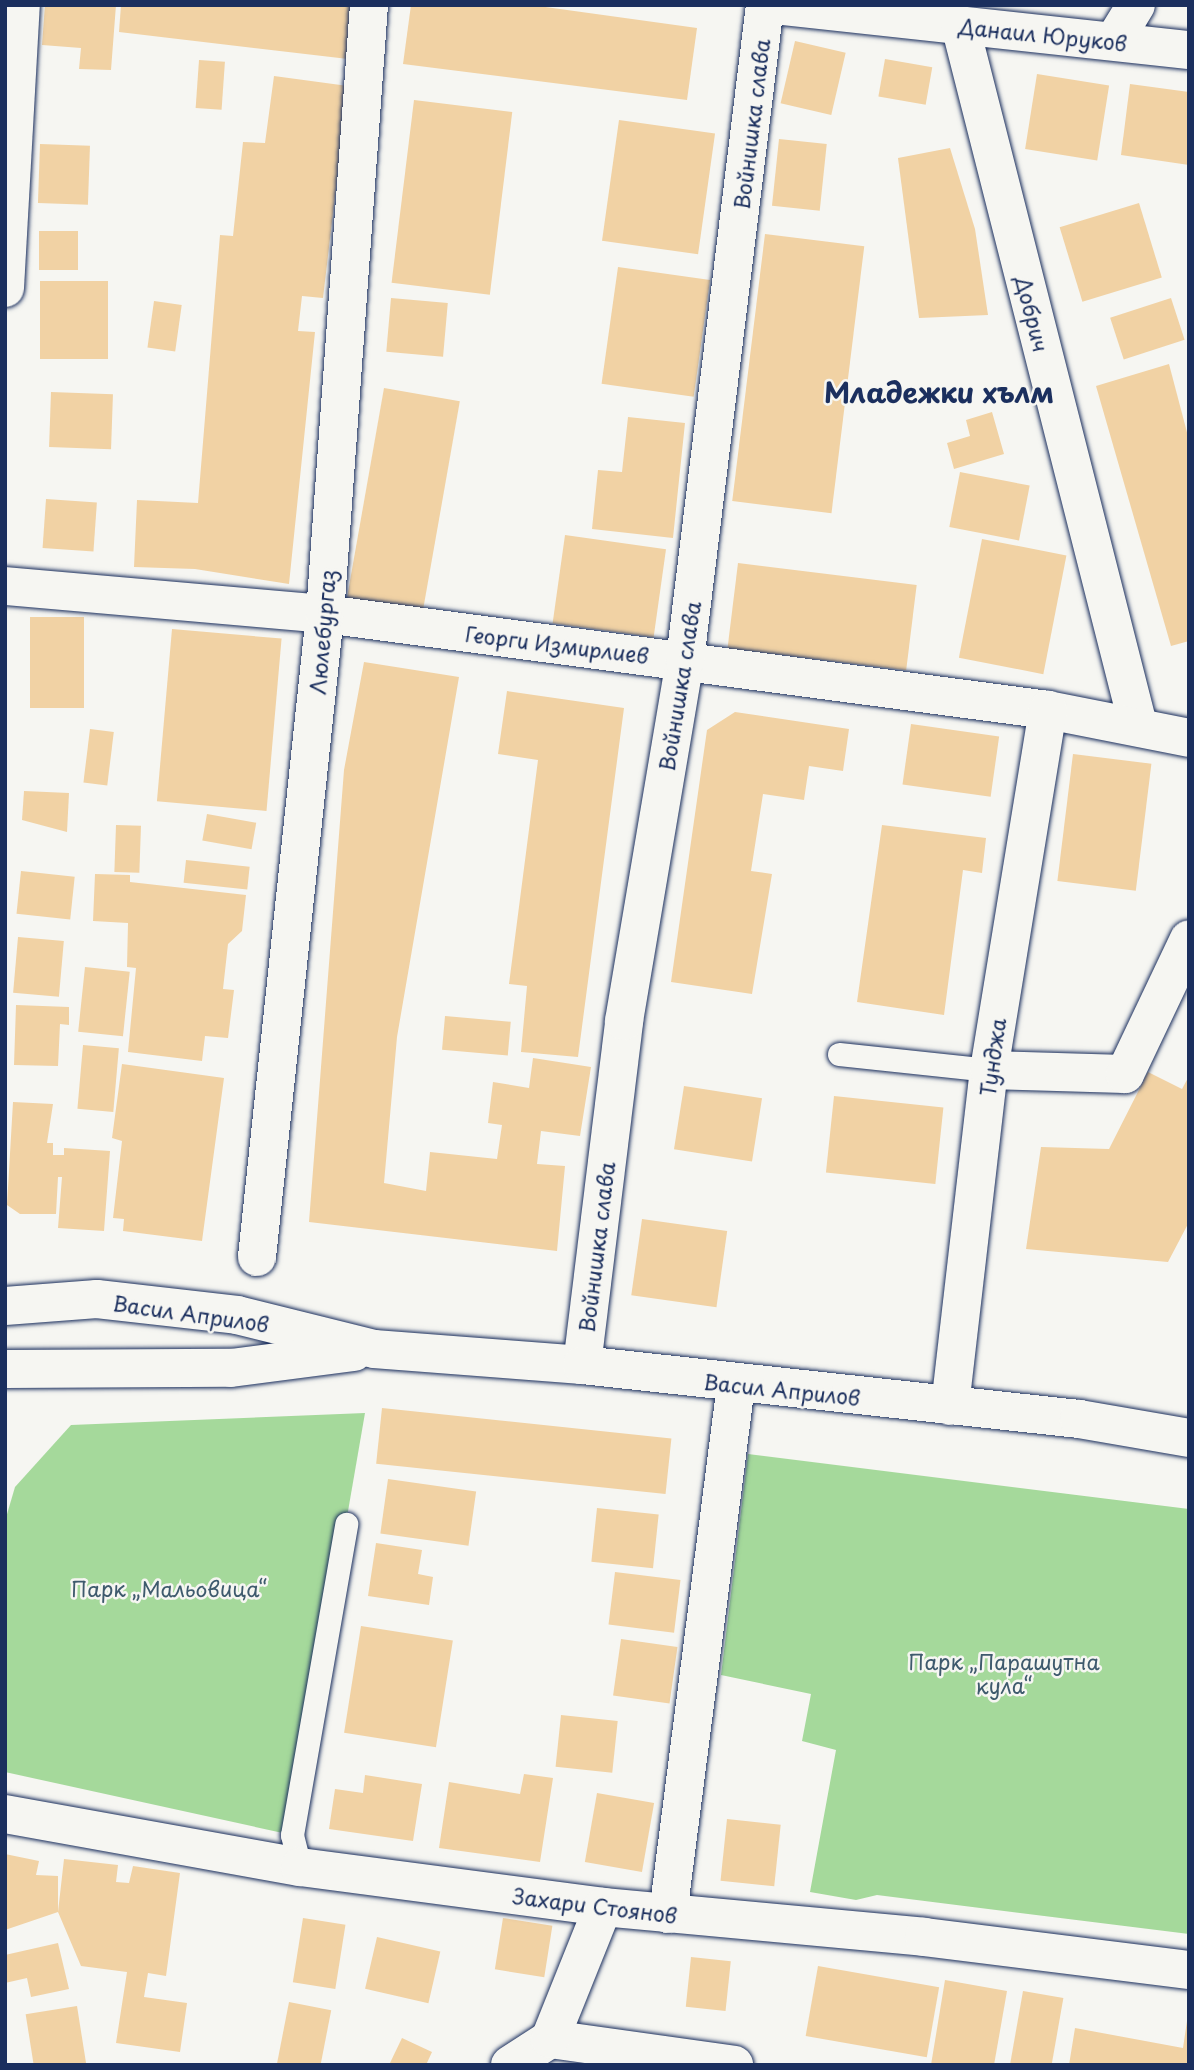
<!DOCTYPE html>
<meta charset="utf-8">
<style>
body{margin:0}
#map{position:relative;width:1194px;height:2070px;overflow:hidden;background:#f6f6f2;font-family:"Playpen Sans",sans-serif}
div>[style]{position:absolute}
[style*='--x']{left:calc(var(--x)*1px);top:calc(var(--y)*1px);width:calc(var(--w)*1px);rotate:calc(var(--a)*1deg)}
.green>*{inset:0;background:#a5d99b}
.building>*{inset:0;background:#f1d2a4;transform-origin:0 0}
.roads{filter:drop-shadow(0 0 2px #1b2f5e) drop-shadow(0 0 2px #1b2f5e)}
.service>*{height:23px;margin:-11.5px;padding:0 11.5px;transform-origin:11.5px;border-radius:11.5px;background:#f6f6f2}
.minor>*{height:38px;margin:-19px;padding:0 19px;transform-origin:19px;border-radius:19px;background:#f6f6f2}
.secondary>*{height:38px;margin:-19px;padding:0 19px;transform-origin:19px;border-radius:19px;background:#f6f6f2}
span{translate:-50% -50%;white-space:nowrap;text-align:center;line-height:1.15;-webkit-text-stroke:5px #f6f6f2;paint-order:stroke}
.street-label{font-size:21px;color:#1b2f5e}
.park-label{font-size:21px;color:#3e5a6d}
.district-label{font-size:28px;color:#1b2f5e;font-weight:700}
.frame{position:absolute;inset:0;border:7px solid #1b2f5e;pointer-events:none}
</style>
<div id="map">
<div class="green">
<i style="clip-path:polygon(365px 1413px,292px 1835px,5px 1772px,5px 1521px,15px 1487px,71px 1425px)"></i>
<i style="clip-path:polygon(748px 1454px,1189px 1509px,1189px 1934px,877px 1895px,856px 1900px,810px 1892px,836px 1750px,802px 1741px,811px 1694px,721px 1675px)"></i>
</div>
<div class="building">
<i style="clip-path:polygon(45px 5px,116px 5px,111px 70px,79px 69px,81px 48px,42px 45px)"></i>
<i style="clip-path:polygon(121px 5px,356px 5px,348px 59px,119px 32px)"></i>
<i style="clip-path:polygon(411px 5px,531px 5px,697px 28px,687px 100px,403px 64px)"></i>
<i style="left:795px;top:41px;width:52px;height:64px;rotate:13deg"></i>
<i style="left:885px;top:59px;width:48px;height:38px;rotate:10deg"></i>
<i style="left:199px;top:60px;width:26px;height:48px;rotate:4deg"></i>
<i style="left:1037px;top:74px;width:73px;height:76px;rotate:9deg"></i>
<i style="clip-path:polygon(274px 76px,348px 86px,323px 298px,302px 296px,298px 331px,315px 332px,289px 584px,195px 569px,134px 567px,137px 500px,198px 503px,220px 235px,233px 236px,243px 142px,265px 143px)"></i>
<i style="clip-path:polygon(1130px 84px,1189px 92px,1189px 165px,1121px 155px)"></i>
<i style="left:414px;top:100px;width:99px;height:184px;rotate:7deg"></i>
<i style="left:619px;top:120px;width:97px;height:122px;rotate:8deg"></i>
<i style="left:779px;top:139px;width:48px;height:67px;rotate:6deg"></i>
<i style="left:40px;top:144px;width:50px;height:59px;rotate:2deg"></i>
<i style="clip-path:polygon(950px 148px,975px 229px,988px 315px,919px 318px,898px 158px)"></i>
<i style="left:1139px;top:203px;width:78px;height:83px;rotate:73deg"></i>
<i style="left:39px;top:231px;width:39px;height:39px"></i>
<i style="left:765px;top:234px;width:100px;height:269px;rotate:7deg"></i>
<i style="left:618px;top:267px;width:93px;height:118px;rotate:8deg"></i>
<i style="left:40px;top:281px;width:68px;height:78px"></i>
<i style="left:391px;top:298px;width:57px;height:54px;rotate:5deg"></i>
<i style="left:1171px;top:298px;width:44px;height:64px;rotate:72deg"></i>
<i style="left:154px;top:301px;width:28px;height:47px;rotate:8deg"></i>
<i style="clip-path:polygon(1169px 364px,1189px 440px,1189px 641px,1171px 646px,1096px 386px)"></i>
<i style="left:384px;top:388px;width:77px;height:215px;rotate:10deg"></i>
<i style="left:51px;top:392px;width:62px;height:55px;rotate:2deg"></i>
<i style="clip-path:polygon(992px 412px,1004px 454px,954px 469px,947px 443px,970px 436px,966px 420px)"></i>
<i style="clip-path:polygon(628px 417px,685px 423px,673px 538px,592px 529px,598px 470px,622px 472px)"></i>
<i style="left:960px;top:472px;width:71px;height:56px;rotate:11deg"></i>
<i style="left:46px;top:499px;width:51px;height:49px;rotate:4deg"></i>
<i style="left:565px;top:535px;width:102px;height:89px;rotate:8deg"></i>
<i style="left:982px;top:539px;width:86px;height:121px;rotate:11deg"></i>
<i style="left:738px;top:563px;width:180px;height:86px;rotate:7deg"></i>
<i style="left:30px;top:617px;width:54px;height:91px"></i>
<i style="left:172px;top:629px;width:110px;height:173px;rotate:5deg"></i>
<i style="clip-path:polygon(364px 662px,459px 677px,397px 1037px,384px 1183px,426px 1191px,430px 1152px,497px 1159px,502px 1125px,488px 1123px,493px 1082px,529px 1088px,533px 1058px,591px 1067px,580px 1136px,541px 1131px,537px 1164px,565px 1166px,557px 1251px,309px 1222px,344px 770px)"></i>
<i style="clip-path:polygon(507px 691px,624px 708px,578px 1057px,521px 1052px,527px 986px,509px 984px,538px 760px,498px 754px)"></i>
<i style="clip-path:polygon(735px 712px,849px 729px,843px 771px,809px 766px,804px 800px,763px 794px,751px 871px,772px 874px,752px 994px,671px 982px,707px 730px)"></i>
<i style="left:911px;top:724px;width:89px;height:61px;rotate:8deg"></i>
<i style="left:90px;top:729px;width:24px;height:54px;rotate:7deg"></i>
<i style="left:1073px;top:754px;width:79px;height:128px;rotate:7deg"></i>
<i style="clip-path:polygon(24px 791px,69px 793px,67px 832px,22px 820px)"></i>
<i style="left:207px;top:814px;width:50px;height:27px;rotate:10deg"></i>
<i style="left:116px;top:825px;width:25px;height:47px;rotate:2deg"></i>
<i style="clip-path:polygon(882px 825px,986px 838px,982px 873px,963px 870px,944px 1015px,857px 1002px)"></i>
<i style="left:186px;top:860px;width:64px;height:23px;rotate:6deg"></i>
<i style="left:21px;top:871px;width:54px;height:43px;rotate:6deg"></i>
<i style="clip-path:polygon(95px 874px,130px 875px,130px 882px,246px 895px,242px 931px,228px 944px,223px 989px,234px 990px,228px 1038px,205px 1036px,202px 1061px,128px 1052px,136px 968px,127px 967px,128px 923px,93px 921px)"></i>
<i style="left:18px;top:937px;width:46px;height:56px;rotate:5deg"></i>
<i style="left:85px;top:967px;width:45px;height:65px;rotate:6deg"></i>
<i style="clip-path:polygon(16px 1005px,69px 1007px,69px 1025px,60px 1024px,58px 1066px,14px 1065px)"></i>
<i style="left:445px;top:1016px;width:66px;height:34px;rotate:5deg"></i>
<i style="left:83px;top:1045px;width:36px;height:64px;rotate:5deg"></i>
<i style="clip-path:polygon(122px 1064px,224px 1078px,202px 1241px,123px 1231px,124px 1219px,113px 1218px,122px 1141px,112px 1138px)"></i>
<i style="clip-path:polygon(1148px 1072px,1182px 1089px,1189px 1076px,1189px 1222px,1168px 1262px,1026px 1249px,1041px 1147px,1109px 1149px)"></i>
<i style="left:684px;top:1086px;width:79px;height:64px;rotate:9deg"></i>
<i style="left:834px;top:1096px;width:110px;height:77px;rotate:6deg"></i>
<i style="clip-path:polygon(13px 1102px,53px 1104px,47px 1143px,53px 1143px,53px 1155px,64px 1155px,64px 1148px,110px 1151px,104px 1231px,58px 1228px,62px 1177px,58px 1177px,56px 1214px,20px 1214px,7px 1205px)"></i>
<i style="left:642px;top:1219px;width:86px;height:77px;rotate:8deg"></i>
<i style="left:382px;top:1408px;width:291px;height:56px;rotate:6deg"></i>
<i style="left:388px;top:1479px;width:89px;height:55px;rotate:8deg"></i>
<i style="left:597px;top:1508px;width:62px;height:54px;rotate:6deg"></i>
<i style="clip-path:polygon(376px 1543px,422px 1550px,418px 1574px,433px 1577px,429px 1605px,368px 1596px)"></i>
<i style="left:615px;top:1572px;width:66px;height:53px;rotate:7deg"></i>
<i style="left:361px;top:1626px;width:93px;height:108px;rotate:9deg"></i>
<i style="left:621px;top:1639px;width:57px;height:57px;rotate:8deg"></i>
<i style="left:561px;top:1715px;width:57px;height:52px;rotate:6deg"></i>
<i style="clip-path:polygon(524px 1774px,553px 1778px,540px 1862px,439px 1848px,449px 1782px,520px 1794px)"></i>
<i style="clip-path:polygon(365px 1775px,422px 1784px,413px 1841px,329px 1829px,335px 1789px,363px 1793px)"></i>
<i style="left:597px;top:1793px;width:58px;height:70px;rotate:10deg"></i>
<i style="left:727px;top:1819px;width:54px;height:62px;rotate:6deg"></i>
<i style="clip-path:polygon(5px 1854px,39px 1861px,36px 1875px,58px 1876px,58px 1912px,64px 1859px,118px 1865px,116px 1882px,129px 1883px,133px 1866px,180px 1873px,166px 1976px,148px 1973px,144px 1997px,187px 2003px,180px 2052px,116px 2043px,127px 1972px,81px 1966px,58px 1912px,5px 1930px)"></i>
<i style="left:303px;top:1918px;width:43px;height:65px;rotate:9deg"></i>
<i style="left:503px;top:1918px;width:50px;height:52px;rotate:9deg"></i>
<i style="left:377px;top:1937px;width:65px;height:53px;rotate:13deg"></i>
<i style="clip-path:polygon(58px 1943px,69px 1989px,31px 1997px,27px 1978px,5px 1983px,5px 1955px)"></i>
<i style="left:691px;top:1957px;width:40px;height:50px;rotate:6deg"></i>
<i style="left:818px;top:1966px;width:123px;height:71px;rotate:10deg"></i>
<i style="clip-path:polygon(945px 1980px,1007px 1991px,994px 2065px,931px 2065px)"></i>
<i style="left:1023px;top:1991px;width:41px;height:75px;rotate:10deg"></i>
<i style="left:289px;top:2002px;width:43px;height:64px;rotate:11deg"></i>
<i style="left:77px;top:2006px;width:60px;height:52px;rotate:81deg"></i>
<i style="clip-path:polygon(1187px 2021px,1189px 2065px,1069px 2065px,1075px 2028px,1183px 2048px)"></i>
<i style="clip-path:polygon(402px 2038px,432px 2052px,426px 2065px,389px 2065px)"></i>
</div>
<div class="roads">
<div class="service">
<i style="--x:839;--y:1054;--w:151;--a:6.1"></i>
<i style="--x:300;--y:1867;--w:33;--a:-104"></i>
<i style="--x:292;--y:1835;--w:316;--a:-80.1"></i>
</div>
<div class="minor">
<i style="--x:773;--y:5;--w:418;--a:6.2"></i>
<i style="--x:960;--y:25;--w:722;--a:75.73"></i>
<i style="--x:1114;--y:41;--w:42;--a:-58.6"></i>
<i style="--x:5;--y:586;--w:321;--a:5"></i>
<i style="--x:325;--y:614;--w:729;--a:7.56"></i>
<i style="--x:1048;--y:710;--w:144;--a:11.2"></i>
<i style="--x:989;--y:1070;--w:136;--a:1.7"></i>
<i style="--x:1125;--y:1074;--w:149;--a:-64.6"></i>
<i style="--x:257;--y:1257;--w:647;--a:-83.96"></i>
<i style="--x:325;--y:614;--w:611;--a:-85.87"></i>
<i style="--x:582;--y:1365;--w:347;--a:-83"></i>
<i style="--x:624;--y:1021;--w:366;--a:-80.4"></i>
<i style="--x:685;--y:660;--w:660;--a:-83.04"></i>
<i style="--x:950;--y:1406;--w:338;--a:-83.4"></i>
<i style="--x:989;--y:1070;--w:365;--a:-80.7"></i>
<i style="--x:5;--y:1814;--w:300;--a:10.2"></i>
<i style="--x:300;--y:1867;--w:306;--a:7.5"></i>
<i style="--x:603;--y:1907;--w:322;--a:5.3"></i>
<i style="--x:924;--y:1937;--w:267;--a:7.1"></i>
<i style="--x:668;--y:1914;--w:533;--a:-82.68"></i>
<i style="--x:550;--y:2039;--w:186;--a:8"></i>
<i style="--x:510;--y:2065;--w:48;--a:-33"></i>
<i style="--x:550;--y:2039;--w:142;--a:-68.1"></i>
</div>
<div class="secondary">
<i style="--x:5;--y:288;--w:283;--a:-86.8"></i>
<i style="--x:5;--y:1306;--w:92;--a:-4.4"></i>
<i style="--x:97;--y:1299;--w:141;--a:6.5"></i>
<i style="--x:237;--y:1315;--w:141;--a:13.9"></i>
<i style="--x:374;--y:1349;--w:209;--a:4.4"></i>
<i style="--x:582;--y:1365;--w:500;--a:6.2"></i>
<i style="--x:1079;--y:1419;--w:112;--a:9.8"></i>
<i style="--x:5;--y:1369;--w:226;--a:-0.3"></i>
<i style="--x:231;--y:1368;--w:124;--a:-7.4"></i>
</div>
</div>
<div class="street-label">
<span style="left:1043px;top:34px;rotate:6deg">Данаил Юруков</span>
<span style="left:751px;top:124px;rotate:-83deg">Войнишка слава</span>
<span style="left:1033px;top:314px;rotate:76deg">Добрич</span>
<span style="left:322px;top:632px;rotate:-85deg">Люлебургаз</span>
<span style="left:557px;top:644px;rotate:7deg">Георги Измирлиев</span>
<span style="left:679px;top:686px;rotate:-81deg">Войнишка слава</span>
<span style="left:992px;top:1057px;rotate:-82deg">Тунджа</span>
<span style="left:596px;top:1247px;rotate:-83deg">Войнишка слава</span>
<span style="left:191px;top:1313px;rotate:8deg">Васил Априлов</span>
<span style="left:782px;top:1389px;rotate:6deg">Васил Априлов</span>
<span style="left:595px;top:1905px;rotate:7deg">Захари Стоянов</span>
</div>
<div class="park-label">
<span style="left:169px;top:1588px">Парк „Мальовица“</span>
<span style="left:1004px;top:1673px">Парк „Парашутна<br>кула“</span>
</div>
<div class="district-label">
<span style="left:939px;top:392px">Младежки хълм</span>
</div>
<div class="frame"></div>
</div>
